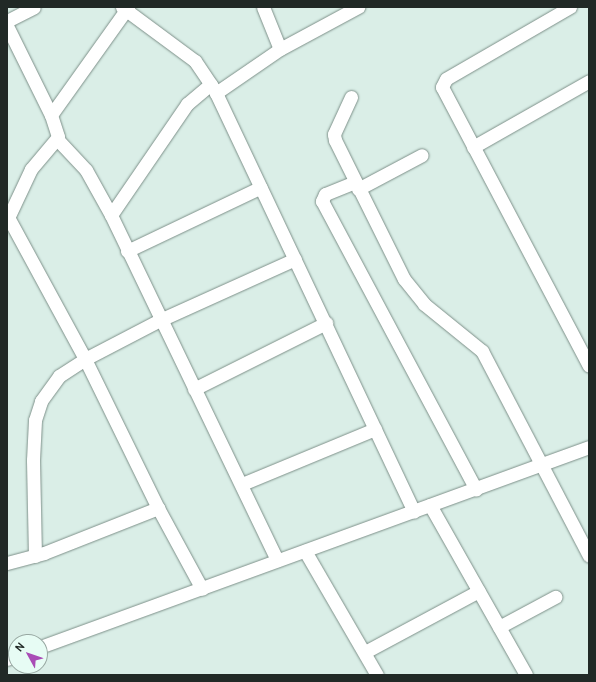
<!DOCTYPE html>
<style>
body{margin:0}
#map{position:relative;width:596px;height:682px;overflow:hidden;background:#daeee7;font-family:Cabin,sans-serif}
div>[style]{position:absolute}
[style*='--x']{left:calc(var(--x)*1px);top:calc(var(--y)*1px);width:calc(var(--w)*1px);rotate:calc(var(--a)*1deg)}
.roads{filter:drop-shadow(0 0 1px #7d9089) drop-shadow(0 0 1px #7d9089)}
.minor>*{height:13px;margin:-6.5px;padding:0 6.5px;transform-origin:6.5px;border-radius:6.5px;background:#fff}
span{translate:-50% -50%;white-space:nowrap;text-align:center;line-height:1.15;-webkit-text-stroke:4px #e7fcf4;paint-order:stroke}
.frame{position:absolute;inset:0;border:8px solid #212926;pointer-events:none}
.north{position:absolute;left:8px;top:634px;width:40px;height:40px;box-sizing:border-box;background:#e7fcf4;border:1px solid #98a8a2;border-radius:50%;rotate:310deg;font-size:11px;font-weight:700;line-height:16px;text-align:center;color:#212926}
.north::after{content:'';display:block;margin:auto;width:14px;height:18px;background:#a94cb6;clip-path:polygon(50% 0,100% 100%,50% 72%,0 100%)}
</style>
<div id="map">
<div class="roads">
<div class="minor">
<i style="--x:122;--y:7;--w:91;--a:36.5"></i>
<i style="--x:195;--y:61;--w:36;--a:56"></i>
<i style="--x:263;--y:7;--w:45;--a:68"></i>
<i style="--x:280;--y:49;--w:78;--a:145.5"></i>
<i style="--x:216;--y:93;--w:463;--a:64.7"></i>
<i style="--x:570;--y:7;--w:143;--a:149.9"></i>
<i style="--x:446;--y:79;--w:9;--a:117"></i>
<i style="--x:442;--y:87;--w:315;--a:62.2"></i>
<i style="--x:7;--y:21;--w:30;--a:-27"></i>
<i style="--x:7;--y:26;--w:99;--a:63.7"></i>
<i style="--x:51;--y:115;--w:23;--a:72"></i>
<i style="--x:58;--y:137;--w:42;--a:130.2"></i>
<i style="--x:31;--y:169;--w:56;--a:115.2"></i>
<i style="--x:280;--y:49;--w:89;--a:-28.3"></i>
<i style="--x:351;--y:97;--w:41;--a:114.7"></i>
<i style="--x:334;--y:134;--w:6;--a:81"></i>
<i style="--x:335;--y:140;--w:155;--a:63.6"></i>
<i style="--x:404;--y:279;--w:32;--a:51"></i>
<i style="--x:424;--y:304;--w:75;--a:39"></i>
<i style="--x:482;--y:351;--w:231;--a:62.4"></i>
<i style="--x:51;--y:115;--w:133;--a:-54.5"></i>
<i style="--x:57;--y:139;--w:42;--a:46.9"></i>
<i style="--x:86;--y:170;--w:51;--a:60.9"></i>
<i style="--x:111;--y:215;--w:383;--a:64.3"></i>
<i style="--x:473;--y:147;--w:133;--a:-29.6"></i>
<i style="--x:355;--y:182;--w:32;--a:158"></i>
<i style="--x:325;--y:194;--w:8;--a:113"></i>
<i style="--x:322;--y:201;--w:327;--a:61.9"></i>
<i style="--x:358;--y:189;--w:72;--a:-28"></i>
<i style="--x:111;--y:215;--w:135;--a:-55.6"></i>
<i style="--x:187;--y:104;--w:31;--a:-40"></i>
<i style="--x:8;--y:217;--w:162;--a:61.5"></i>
<i style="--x:85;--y:359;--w:166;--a:63.9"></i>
<i style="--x:158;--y:508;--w:92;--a:61.5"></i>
<i style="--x:127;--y:251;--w:148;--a:-25.5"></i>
<i style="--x:194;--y:389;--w:148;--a:-26.6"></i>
<i style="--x:242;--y:484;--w:144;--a:-22.5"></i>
<i style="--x:430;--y:505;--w:195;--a:60.5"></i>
<i style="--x:305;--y:551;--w:143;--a:59.9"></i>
<i style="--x:35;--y:556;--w:96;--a:-91.2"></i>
<i style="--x:33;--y:460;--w:40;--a:-87.1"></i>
<i style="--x:35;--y:420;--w:20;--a:-72"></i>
<i style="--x:41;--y:401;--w:31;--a:-54"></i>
<i style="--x:59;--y:376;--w:31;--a:-33"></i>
<i style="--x:85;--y:359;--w:85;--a:-27.5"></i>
<i style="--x:160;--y:320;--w:148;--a:-24.3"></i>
<i style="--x:7;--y:563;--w:38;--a:-15"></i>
<i style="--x:44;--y:553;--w:123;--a:-21.5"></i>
<i style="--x:499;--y:627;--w:64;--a:-28.2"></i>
<i style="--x:40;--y:647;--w:584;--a:-20.02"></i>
<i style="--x:365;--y:652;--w:129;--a:-28.2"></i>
<i style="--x:7;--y:659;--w:10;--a:-24"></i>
</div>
</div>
<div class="frame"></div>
<div class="north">N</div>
</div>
